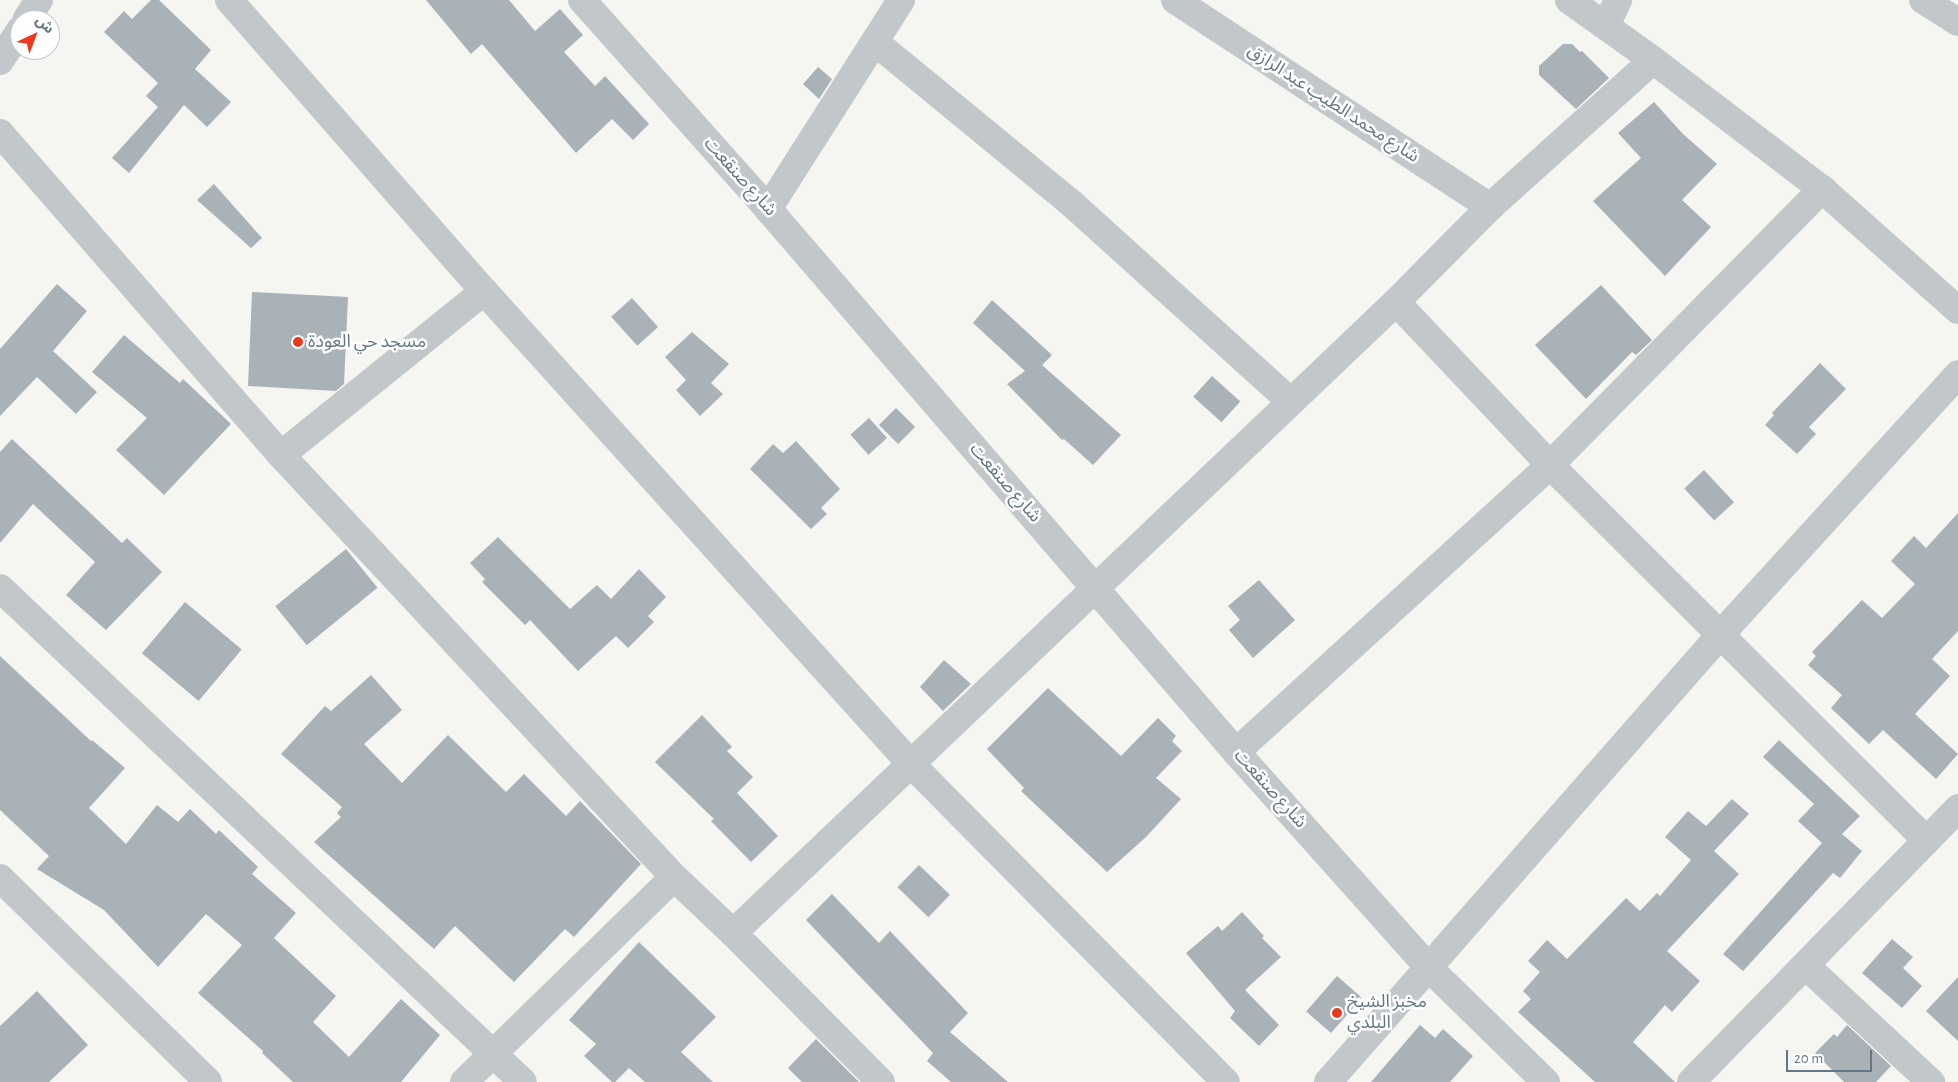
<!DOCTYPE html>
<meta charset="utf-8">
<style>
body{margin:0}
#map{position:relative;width:1958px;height:1082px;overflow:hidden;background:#f5f5f1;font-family:"Alegreya Sans","Noto Sans Arabic",sans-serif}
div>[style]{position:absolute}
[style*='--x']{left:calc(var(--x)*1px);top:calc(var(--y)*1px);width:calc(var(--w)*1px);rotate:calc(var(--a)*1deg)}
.building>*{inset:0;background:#a9b3b7;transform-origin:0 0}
.minor>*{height:28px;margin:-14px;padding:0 14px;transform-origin:14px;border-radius:14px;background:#c2c7c9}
.dots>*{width:14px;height:14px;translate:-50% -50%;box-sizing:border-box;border:2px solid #fff;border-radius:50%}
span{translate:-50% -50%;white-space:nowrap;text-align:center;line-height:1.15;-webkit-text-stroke:5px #fff;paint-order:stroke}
.street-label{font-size:18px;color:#637884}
.poi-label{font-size:18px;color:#637884}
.left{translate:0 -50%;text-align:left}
.north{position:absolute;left:10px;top:10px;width:50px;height:50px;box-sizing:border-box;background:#fff;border:1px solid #c1c9ce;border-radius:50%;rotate:43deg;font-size:14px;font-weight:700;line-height:20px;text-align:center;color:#637884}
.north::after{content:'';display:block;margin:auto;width:18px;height:22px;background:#ea3a1c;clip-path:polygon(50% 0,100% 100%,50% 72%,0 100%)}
.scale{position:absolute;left:1786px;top:1050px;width:86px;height:22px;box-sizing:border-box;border:2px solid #637884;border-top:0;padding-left:6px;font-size:15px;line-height:18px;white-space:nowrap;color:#637884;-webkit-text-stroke:4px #fff;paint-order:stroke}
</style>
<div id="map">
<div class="building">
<i style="clip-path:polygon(151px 0,159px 0,211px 50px,195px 69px,231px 102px,207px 127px,184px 105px,129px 173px,112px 158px,158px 107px,146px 96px,158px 83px,104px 32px,124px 11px,132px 19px)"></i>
<i style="clip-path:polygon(426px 0,509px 0,535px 31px,560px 9px,583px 35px,564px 52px,595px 86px,605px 76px,649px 124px,633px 140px,612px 119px,576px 153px,482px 44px,471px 54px)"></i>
<i style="clip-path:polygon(1563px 44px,1572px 44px,1580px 52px,1582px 51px,1609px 78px,1576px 109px,1539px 75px,1539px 66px)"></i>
<i style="clip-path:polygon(818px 67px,832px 79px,819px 99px,803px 84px)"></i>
<i style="clip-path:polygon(1654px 102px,1683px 134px,1717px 164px,1682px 200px,1711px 227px,1665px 276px,1593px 201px,1641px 158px,1618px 133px)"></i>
<i style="clip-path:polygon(214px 184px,262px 238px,251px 248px,197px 200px)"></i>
<i style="clip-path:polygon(57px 284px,87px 311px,53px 351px,97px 392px,76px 414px,37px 377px,0 416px,0 349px)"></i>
<i style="clip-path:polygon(1601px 285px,1652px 340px,1636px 355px,1632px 352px,1586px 399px,1535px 345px)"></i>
<i style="clip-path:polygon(252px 292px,348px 297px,344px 384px,336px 391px,248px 386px)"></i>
<i style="left:632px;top:298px;width:39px;height:28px;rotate:48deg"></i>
<i style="clip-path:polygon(992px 300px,1052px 355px,1042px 365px,1121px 435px,1093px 465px,1064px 439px,1062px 440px,1007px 384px,1025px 371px,973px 323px)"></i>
<i style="clip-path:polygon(692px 332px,729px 364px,711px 383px,723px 394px,700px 416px,676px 390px,686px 380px,665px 357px)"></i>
<i style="clip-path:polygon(124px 335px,180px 383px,183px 379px,231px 424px,164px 495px,116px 450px,147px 418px,92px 372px)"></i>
<i style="clip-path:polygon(1820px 363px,1846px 389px,1809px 427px,1816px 434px,1797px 454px,1765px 425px,1774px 415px,1772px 413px)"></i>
<i style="left:1212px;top:376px;width:38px;height:28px;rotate:42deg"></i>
<i style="left:896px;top:408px;width:27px;height:24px;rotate:45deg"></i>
<i style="left:869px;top:418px;width:27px;height:25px;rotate:48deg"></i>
<i style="clip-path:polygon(12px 439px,122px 543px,127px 538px,162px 572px,106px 630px,66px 595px,95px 562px,33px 504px,0 543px,0 452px)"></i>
<i style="clip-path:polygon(796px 441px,840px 489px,821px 508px,827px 514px,811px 529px,750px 469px,773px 444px,783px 453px)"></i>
<i style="left:1704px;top:470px;width:44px;height:27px;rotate:47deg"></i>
<i style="clip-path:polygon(1958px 513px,1958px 631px,1932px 659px,1950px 676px,1915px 714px,1958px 754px,1936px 779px,1883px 730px,1869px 744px,1831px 708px,1842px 695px,1808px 665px,1816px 656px,1812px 652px,1862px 600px,1882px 618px,1915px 584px,1891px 561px,1914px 536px,1926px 548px)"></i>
<i style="clip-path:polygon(498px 537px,570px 609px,597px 585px,611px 599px,639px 569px,666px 597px,648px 616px,654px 622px,628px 648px,616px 636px,578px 671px,530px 620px,525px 625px,482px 582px,485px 579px,470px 563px)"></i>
<i style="left:346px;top:549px;width:50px;height:91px;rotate:51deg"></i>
<i style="clip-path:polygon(1259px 580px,1295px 620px,1253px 658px,1229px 630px,1240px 620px,1228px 606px)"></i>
<i style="left:185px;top:602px;width:74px;height:67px;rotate:40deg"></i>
<i style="clip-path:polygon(0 656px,91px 741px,92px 740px,125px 768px,89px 808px,126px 844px,157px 805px,178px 822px,190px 809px,216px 834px,219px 830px,258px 867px,252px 874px,296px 913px,274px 938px,336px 996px,313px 1022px,349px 1057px,401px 999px,440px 1035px,401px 1082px,293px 1082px,262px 1053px,263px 1051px,198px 993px,242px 945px,206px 914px,158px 967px,104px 910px,37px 869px,49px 856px,0 810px)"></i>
<i style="clip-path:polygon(944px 660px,971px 684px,943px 711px,920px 687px)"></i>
<i style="clip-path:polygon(371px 675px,402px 710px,364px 744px,402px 783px,448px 735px,506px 792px,524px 774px,566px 816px,580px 801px,641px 864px,574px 937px,565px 929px,514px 982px,455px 926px,434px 949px,314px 842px,341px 817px,337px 813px,342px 807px,281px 754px,325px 706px,331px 711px)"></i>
<i style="clip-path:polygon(1048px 688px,1121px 756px,1158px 718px,1176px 736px,1172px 741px,1182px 751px,1156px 778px,1181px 799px,1146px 837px,1107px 872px,1021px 791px,1024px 788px,987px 749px)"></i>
<i style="clip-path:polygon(702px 715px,732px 747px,727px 751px,753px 777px,737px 793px,778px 836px,751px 862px,711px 821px,714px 819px,655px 762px)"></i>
<i style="clip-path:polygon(1779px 740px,1860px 816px,1842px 834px,1862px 851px,1840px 878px,1833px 873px,1743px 971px,1723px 954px,1822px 843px,1798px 821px,1814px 804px,1763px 757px)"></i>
<i style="clip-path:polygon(1732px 799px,1749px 814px,1714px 851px,1739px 874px,1667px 951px,1700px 981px,1672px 1012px,1665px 1005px,1633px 1042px,1675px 1082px,1595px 1082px,1518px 1012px,1531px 999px,1523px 991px,1540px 972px,1528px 961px,1547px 940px,1567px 959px,1626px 898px,1640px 911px,1657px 893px,1660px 896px,1691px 860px,1665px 837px,1688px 811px,1706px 826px)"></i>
<i style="left:919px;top:865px;width:43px;height:31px;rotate:44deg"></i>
<i style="clip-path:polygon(832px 894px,879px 943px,890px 931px,968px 1013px,950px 1032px,1008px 1082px,951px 1082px,927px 1061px,933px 1053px,806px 920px)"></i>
<i style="clip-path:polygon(1242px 912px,1264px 936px,1262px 938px,1281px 957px,1245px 990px,1279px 1025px,1259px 1046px,1230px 1018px,1235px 1011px,1186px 953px,1218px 926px,1222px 931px)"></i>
<i style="clip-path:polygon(1892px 939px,1913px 957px,1903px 968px,1922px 986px,1902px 1008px,1862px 973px)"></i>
<i style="clip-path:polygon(639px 942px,716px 1017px,681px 1052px,713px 1082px,645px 1082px,629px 1068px,615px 1082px,612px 1082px,584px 1056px,596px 1044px,569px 1020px)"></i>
<i style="left:1337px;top:976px;width:33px;height:47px;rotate:41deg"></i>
<i style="clip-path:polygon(1958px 977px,1958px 1041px,1926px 1011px)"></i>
<i style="clip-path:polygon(37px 991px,88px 1045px,49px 1082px,0 1082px,0 1026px)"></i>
<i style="clip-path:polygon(1420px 1025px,1435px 1038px,1443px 1029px,1473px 1056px,1450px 1082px,1371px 1082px)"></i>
<i style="clip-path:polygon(1847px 1025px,1891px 1066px,1876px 1082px,1844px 1082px,1815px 1053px,1834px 1034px,1837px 1037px)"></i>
<i style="clip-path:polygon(816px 1039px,859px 1082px,802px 1082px,788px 1068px)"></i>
</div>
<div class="minor">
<i style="--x:229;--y:0;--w:387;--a:48.8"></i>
<i style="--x:484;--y:291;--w:636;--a:47.93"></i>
<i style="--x:910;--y:763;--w:449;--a:45.3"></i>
<i style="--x:582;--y:0;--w:280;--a:48.3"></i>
<i style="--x:768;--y:209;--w:717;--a:49.24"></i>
<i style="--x:1236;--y:752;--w:288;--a:48.2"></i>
<i style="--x:1428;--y:967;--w:165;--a:44.3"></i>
<i style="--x:1175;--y:0;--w:377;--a:33.3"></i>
<i style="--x:1569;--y:0;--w:103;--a:35.5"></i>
<i style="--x:1653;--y:60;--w:213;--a:37.4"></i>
<i style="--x:1822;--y:189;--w:182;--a:41.7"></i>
<i style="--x:1923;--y:0;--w:41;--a:32.2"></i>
<i style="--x:26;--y:20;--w:24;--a:-57"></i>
<i style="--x:1606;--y:25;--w:28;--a:-64"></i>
<i style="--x:875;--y:42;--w:254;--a:39.4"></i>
<i style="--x:1071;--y:203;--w:295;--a:42.1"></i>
<i style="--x:0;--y:61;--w:37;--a:-57"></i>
<i style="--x:0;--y:133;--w:427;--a:48.9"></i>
<i style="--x:281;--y:455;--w:577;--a:47.04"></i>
<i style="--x:674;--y:877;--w:81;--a:43.5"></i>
<i style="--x:733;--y:933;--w:210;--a:45.2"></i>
<i style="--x:768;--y:209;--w:248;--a:-57.5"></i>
<i style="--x:1396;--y:302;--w:224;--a:46.6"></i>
<i style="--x:1550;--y:465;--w:531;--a:44.92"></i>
<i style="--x:281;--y:455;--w:261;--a:-38.9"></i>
<i style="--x:0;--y:588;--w:719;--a:43.37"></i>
<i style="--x:1236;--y:752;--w:425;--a:-42.4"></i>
<i style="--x:1550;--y:465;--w:388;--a:-45.4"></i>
<i style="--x:0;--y:878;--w:291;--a:44.4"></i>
<i style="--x:733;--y:933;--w:915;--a:-43.58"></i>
<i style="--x:1396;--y:302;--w:134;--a:-45.3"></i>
<i style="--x:1490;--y:207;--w:219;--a:-42"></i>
<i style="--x:1806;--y:966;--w:171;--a:42.9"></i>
<i style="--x:464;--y:1082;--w:293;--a:-44.3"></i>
<i style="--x:1328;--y:1082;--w:595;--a:-48.75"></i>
<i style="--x:1720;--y:635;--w:353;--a:-47.6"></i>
<i style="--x:1691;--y:1082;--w:383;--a:-45.7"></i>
</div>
<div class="dots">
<i style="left:298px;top:342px;background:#ea3a1c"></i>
<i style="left:1337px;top:1013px;background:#ea3a1c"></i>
</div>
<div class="street-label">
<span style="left:1333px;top:104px;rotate:33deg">شارع محمد الطيب عبد الرازق</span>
<span style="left:740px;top:177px;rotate:48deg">شارع صنقعت</span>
<span style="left:1005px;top:483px;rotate:49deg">شارع صنقعت</span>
<span style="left:1270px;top:789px;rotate:48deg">شارع صنقعت</span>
</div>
<div class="poi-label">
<span class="left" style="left:308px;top:342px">مسجد حي العودة</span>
<span class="left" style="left:1347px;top:1013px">مخبز الشيخ<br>البلدي</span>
</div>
<div class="north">ش</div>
<div class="scale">20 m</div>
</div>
